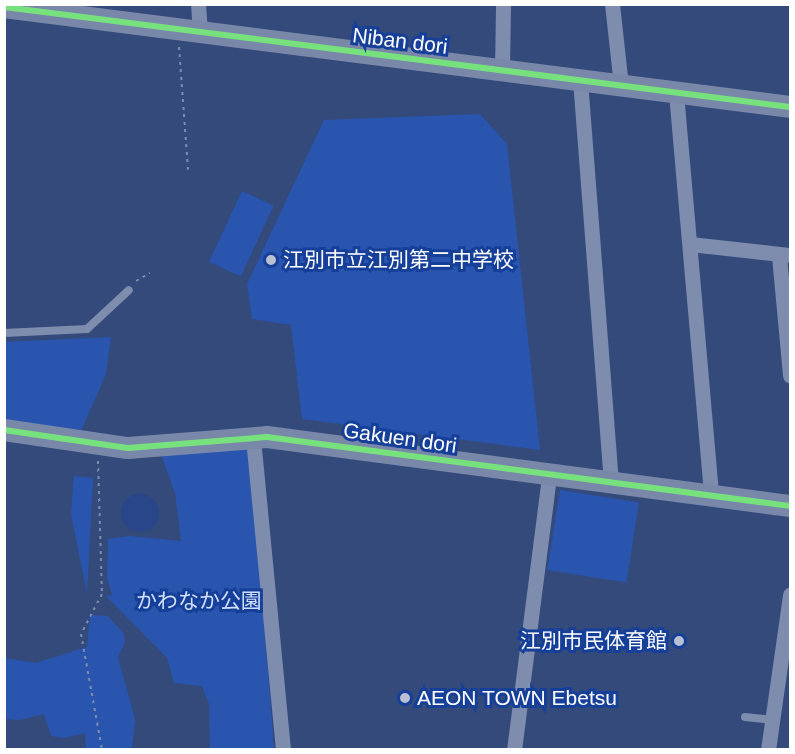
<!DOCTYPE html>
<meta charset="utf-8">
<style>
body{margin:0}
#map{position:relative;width:795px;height:754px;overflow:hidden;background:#334a7b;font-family:Helvetica,"Noto Sans JP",sans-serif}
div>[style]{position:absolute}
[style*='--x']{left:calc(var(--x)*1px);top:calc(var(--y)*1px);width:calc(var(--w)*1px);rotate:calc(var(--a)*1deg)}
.green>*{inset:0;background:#2955af;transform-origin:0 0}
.water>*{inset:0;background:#29468a}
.round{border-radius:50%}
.path>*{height:2px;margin-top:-1px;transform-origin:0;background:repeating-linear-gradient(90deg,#7e8cad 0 3px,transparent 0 7.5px)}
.lane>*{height:8px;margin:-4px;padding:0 4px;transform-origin:4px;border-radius:4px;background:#7e8cad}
.street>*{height:15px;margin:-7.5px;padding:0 7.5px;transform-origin:7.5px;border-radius:7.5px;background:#7e8cad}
.secondary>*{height:22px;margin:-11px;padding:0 11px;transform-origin:11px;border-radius:11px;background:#7988a9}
.cycleway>*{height:6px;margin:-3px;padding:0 3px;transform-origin:3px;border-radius:3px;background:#77e17e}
.dots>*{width:16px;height:16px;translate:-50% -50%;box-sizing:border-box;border:3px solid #153f99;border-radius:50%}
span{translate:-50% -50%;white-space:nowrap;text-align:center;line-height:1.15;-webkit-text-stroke:6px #153f99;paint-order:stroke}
.street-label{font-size:21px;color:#fff}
.poi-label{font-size:21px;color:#fff}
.left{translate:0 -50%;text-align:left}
.right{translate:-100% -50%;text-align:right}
.park-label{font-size:21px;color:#d1dffd}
.frame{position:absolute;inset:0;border:6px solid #fff;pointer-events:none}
</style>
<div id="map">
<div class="green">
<i style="clip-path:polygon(480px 114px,507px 144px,540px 450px,302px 419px,291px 325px,252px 319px,247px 284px,324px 120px)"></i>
<i style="left:242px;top:191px;width:35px;height:78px;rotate:25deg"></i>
<i style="clip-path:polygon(111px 337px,106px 374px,81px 431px,5px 421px,4px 342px)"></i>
<i style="clip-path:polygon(251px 447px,274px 749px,210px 749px,209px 704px,202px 686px,174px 683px,167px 658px,106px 596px,112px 595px,107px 578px,108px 539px,129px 536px,181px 541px,175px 493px,160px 452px)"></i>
<i style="clip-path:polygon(74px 476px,93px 478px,87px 593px,71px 515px)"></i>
<i style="left:560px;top:490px;width:80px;height:81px;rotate:9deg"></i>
<i style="clip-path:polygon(90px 615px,108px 616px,124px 634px,125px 642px,118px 657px,135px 720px,132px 749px,86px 749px,85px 733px,64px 738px,51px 736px,44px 714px,19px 720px,5px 719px,5px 658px,36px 663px,87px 647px)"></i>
</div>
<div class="water">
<i class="round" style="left:121px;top:494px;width:38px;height:38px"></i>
</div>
<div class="path">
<i style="--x:179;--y:47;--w:123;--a:85.8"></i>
<i style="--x:136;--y:281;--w:16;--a:-30"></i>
<i style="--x:98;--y:461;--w:133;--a:88.3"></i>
<i style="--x:102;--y:594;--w:45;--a:117.7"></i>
<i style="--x:81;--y:634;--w:118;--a:79.7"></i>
</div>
<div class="lane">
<i style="--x:4;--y:333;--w:83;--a:-2.8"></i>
<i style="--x:87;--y:329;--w:57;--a:-42.9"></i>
<i style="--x:745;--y:717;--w:27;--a:6"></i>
</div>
<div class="street">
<i style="--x:198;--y:4;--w:28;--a:86"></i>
<i style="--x:612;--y:4;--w:81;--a:83.7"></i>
<i style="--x:502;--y:70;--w:66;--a:-89.1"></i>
<i style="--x:580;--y:80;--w:404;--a:85.6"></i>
<i style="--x:676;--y:93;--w:405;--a:85"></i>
<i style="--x:690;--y:244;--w:101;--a:6.3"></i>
<i style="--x:779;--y:256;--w:120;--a:84.7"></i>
<i style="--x:253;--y:438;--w:313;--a:84.5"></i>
<i style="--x:514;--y:750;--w:277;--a:-82.7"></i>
<i style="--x:768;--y:750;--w:157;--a:-81.9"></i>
</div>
<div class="secondary">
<i style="--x:4;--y:7;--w:792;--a:7.25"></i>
<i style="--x:4;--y:430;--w:125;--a:8.3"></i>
<i style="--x:128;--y:448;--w:139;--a:-4.5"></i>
<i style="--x:267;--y:437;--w:528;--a:7.52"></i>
</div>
<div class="cycleway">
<i style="--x:4;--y:7;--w:792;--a:7.25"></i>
<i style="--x:4;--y:430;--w:125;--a:8.3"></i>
<i style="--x:128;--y:448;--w:139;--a:-4.5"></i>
<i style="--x:267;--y:437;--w:528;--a:7.52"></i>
</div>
<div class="dots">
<i style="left:271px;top:260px;background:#b8c0d1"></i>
<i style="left:679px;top:641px;background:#b8c0d1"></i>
<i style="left:405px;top:698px;background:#b8c0d1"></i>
</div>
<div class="street-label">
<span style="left:400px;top:41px;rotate:7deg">Niban dori</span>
<span style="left:400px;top:438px;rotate:8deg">Gakuen dori</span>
</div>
<div class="poi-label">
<span class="left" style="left:283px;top:260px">江別市立江別第二中学校</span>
<span class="right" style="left:667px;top:641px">江別市民体育館</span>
<span class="left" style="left:417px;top:698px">AEON TOWN Ebetsu</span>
</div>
<div class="park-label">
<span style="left:199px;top:601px">かわなか公園</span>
</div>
<div class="frame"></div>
</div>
